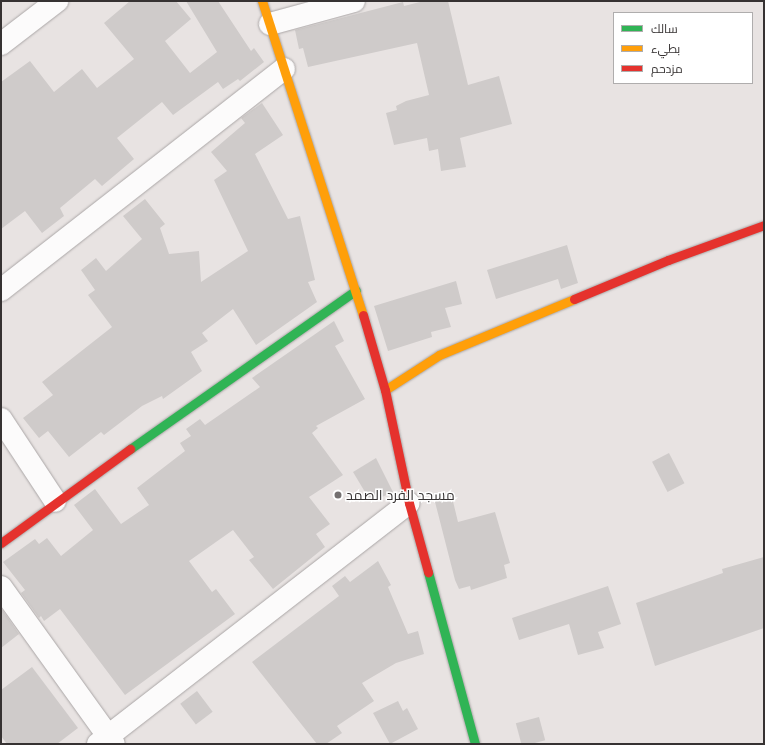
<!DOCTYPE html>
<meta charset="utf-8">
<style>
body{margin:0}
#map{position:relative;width:765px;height:745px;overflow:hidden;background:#e8e3e2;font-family:Arial,Cairo,sans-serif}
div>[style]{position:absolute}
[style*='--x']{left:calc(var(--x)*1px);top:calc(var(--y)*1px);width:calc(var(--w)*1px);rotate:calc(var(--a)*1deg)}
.building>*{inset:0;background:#cfcbca;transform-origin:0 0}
.roads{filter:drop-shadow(0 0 1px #aaa6a6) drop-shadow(0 0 1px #aaa6a6)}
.street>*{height:22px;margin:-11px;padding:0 11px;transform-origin:11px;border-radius:11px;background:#fcfbfb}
.fast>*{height:9px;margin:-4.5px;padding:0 4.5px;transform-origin:4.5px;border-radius:4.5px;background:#30b455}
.slow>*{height:9px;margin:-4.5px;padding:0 4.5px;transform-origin:4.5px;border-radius:4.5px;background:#ff9f0a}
.jam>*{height:9px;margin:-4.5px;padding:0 4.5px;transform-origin:4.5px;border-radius:4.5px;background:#e5322d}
.dots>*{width:11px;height:11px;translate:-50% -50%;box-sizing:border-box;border:2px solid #fff;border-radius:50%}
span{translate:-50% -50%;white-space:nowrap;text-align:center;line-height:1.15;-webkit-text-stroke:3px #fff;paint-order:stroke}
.poi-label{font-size:14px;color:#363232}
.left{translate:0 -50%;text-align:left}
.frame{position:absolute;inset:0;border:2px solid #363232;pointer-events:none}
.legend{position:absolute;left:613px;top:12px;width:140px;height:72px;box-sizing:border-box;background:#fff;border:1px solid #afadad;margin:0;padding:5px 7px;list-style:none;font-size:12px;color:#363232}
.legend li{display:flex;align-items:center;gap:8px;height:20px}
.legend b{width:20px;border:1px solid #afadad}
</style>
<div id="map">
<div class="building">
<i style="clip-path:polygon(130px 1px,176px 1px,191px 19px,165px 41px,190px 73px,217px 52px,186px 1px,218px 1px,251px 51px,254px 48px,264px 62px,240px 81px,238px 79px,223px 89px,218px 82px,173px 115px,162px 102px,117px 138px,134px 159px,102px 186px,95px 179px,60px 208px,64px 216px,42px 233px,25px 211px,1px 229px,1px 82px,30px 61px,54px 92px,82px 69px,97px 88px,134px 59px,104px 23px)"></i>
<i style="clip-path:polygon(424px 1px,448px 1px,468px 85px,499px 76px,512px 124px,460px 138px,466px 167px,441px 171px,438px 149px,429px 151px,427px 138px,394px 145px,386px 113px,397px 110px,396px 106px,406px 101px,429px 95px,417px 43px,308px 67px,303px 48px,299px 49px,295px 30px,403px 2px,404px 6px)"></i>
<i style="clip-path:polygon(262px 103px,283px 135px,255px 154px,288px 219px,300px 216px,315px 280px,308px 282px,317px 302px,256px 345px,233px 309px,202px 333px,208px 341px,191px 352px,202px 371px,163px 399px,162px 396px,142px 406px,104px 435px,101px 432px,69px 457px,48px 431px,39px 438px,23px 418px,53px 395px,42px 382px,112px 327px,88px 295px,95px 290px,81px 270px,96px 258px,106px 271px,142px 239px,123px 216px,145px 199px,165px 224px,160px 228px,169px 254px,199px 251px,201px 282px,248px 251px,214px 180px,227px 171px,211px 152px,245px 123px,241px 118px)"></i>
<i style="clip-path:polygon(567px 245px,578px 283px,561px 289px,558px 279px,496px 299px,487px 270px)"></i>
<i style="clip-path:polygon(456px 281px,462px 304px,445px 308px,451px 327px,431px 332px,432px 337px,388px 351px,374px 306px)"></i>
<i style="clip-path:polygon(334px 321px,344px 341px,335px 346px,365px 399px,316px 426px,318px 428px,312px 433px,343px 475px,309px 497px,330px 524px,316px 534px,325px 547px,273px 589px,249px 560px,254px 557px,233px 530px,189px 561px,212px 592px,216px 589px,235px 614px,125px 695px,60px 609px,44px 621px,41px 616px,39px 618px,21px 593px,25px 590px,3px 562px,35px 539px,39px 544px,47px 538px,61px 556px,93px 530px,74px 505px,95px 489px,121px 524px,149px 505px,137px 488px,185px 451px,180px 443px,191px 436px,186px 429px,200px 419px,205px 425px,260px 387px,252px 378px)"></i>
<i style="left:669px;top:453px;width:34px;height:19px;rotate:63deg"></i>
<i style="clip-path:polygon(376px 458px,393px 492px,371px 502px,353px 472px)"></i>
<i style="clip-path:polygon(451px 493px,458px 522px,495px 512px,510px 563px,504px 565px,507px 578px,471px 590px,470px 586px,459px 589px,455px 580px,434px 498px)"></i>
<i style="clip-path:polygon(764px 557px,764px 628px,655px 666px,636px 603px,723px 573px,722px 569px)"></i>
<i style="clip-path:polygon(378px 561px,391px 585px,388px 587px,408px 634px,418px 631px,424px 654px,396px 663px,362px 683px,374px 701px,337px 726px,342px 733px,326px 744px,317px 744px,252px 662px,339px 596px,332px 586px,345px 576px,350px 582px)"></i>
<i style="clip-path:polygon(608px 586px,621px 624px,598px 632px,604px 648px,578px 655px,569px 624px,519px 640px,512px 618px)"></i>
<i style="clip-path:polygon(1px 608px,19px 634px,1px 648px)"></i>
<i style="clip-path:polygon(32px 667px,78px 728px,57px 744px,7px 744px,1px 736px,1px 690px)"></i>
<i style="left:197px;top:691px;width:26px;height:21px;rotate:53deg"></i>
<i style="clip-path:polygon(398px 701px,403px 711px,407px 708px,418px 729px,390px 744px,373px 713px)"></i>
<i style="left:539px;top:717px;width:24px;height:24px;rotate:75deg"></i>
</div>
<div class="roads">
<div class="street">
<i style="--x:270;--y:24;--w:87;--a:-15.3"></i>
<i style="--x:1;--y:44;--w:71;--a:-37.5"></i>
<i style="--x:1;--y:290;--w:359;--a:-38"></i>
<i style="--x:1;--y:419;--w:98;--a:56.6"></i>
<i style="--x:1;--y:587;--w:193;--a:54.3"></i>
<i style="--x:98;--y:744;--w:393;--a:-37.8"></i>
</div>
<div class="fast">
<i style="--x:130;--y:449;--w:276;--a:-35.1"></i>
<i style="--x:428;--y:572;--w:178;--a:74.7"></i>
</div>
<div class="slow">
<i style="--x:262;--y:1;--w:330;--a:72.2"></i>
<i style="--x:385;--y:390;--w:64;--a:-32.9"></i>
<i style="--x:439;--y:355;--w:146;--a:-22.5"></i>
</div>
<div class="jam">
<i style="--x:574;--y:299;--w:102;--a:-22.5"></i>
<i style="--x:668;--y:260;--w:102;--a:-20"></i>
<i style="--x:363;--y:315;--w:78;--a:73.7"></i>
<i style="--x:385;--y:390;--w:116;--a:78"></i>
<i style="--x:409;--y:503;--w:72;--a:74.6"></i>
<i style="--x:1;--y:543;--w:160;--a:-36.1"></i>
</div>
</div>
<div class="dots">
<i style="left:338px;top:495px;background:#747070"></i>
</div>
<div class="poi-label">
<span class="left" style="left:346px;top:495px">مسجد الفرد الصمد</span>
</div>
<div class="frame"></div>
<ul class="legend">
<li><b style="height:5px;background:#30b455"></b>سالك</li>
<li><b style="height:5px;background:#ff9f0a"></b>بطيء</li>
<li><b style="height:5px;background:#e5322d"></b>مزدحم</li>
</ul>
</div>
